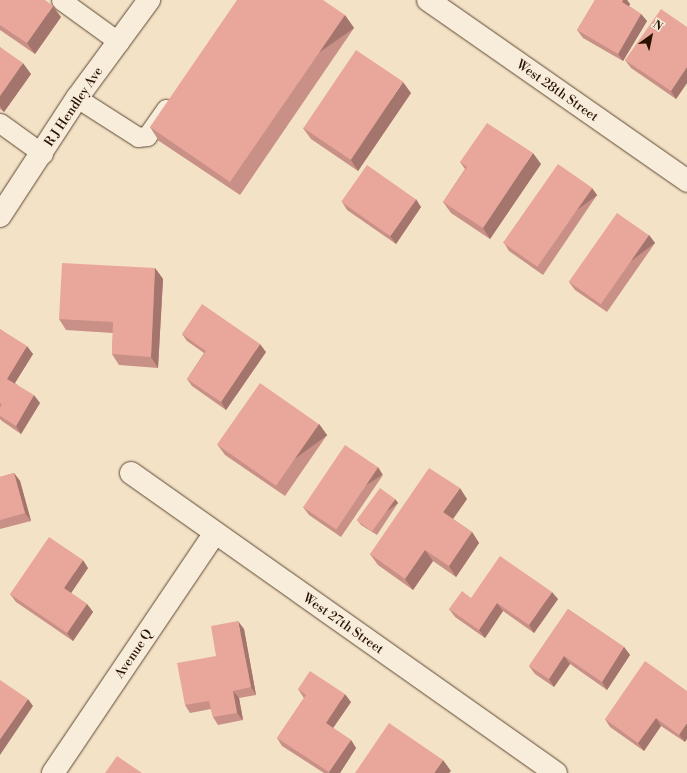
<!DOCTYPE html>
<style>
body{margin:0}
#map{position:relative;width:687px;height:773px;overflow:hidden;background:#f4e2c7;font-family:"Libre Bodoni",serif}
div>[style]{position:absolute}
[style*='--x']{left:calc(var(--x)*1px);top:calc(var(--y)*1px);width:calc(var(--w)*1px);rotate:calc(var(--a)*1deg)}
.roads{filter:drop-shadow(0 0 1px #5c4832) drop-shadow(0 0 1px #5c4832)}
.service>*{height:19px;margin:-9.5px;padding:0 9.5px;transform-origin:9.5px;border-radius:9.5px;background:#f8ecdb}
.minor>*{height:22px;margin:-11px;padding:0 11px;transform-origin:11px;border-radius:11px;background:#f8ecdb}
.wall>*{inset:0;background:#c89086}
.shaded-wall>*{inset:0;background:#a3756d;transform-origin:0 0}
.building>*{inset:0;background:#e9a79c;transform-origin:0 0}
span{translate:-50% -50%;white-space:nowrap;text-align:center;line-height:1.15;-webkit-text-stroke:3px #f8ecdb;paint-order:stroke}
.street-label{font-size:13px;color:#2a1400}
.north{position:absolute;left:631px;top:16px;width:40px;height:40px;-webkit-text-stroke:3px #f8ecdb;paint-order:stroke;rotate:33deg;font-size:11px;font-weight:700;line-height:16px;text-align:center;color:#2a1400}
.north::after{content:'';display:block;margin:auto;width:14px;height:18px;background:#2a1400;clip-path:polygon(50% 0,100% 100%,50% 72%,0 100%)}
</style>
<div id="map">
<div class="roads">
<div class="service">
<i style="--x:61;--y:0;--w:72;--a:35.9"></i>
<i style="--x:77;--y:98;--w:72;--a:32.6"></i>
<i style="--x:138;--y:137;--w:9;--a:-6"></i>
<i style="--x:147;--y:136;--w:33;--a:-55"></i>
<i style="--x:0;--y:123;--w:53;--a:35.8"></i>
</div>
<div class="minor">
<i style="--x:428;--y:0;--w:316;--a:34.9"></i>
<i style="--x:0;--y:216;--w:141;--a:-56.9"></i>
<i style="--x:77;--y:98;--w:122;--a:-53.7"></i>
<i style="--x:131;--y:473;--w:520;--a:35.22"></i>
<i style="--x:53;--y:773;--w:288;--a:-56"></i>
</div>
</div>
<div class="wall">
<i style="clip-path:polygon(0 0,61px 17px,35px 54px,0 30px)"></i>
<i style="clip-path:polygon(595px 0,627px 0,630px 4px,629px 6px,641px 14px,647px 21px,623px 61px,583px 38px,577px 30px)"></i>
<i style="clip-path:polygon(687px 27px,687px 83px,676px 99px,631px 68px,625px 60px)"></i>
<i style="clip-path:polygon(354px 28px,240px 195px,159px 141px,150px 127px)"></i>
<i style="clip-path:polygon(0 47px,31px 74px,4px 112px,0 109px)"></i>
<i style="clip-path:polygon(411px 93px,358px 171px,311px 139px,303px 128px)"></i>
<i style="clip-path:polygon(460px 162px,541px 164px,490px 239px,451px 213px,443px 202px,465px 169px)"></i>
<i style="clip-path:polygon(597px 195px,543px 275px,509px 251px,504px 243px)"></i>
<i style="clip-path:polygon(342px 202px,421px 207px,396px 244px,347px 210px)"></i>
<i style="clip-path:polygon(649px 235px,655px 243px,607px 312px,575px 290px,569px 282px)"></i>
<i style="clip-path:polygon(155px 268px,163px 279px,158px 368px,119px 365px,112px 354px,113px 333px,66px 330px,59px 319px)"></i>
<i style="clip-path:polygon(0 329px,33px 354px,15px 383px,40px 403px,21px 434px,2px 421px,0 419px)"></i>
<i style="clip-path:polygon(182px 334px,266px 352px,226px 410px,192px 386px,187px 379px,204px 353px,187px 341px)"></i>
<i style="clip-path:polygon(319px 424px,327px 435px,285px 496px,225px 455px,217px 444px)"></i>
<i style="clip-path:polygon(14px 473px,20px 481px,31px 521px,0 529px,0 477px)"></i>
<i style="clip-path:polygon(383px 475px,341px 537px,309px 515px,303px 507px)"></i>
<i style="clip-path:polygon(395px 499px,398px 503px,377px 535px,361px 525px,358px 521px)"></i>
<i style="clip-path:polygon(467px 499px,453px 519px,472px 532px,479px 543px,456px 577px,433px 561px,413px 590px,378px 565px,370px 554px)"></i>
<i style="clip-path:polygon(88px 568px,71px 593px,87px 604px,93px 612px,73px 641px,16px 602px,10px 594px)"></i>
<i style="clip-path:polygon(471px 598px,558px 599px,534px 633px,503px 611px,485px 638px,455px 617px,449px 609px)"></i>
<i style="clip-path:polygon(568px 609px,624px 647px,630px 655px,607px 690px,570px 664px,554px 687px,535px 674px,529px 666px)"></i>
<i style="clip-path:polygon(244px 629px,256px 695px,239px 698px,243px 720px,218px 725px,213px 717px,211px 709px,190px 713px,185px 705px,216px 656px)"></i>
<i style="clip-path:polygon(298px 689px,351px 702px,333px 728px,351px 740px,356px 748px,340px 773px,324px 773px,282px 746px,277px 738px,304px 698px)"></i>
<i style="clip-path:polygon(687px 691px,685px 742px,661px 726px,644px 751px,610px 727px,605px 719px)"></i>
</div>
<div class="shaded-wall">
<i style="clip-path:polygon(623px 0,627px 0,630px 4px,627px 10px,622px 2px)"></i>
<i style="clip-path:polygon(53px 6px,61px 17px,35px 54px,27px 43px)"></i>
<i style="clip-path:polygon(641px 14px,647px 21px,623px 61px,618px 54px)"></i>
<i style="left:345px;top:15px;width:16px;height:203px;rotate:55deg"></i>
<i style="clip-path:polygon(23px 63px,31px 74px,4px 112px,0 106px,0 96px)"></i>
<i style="clip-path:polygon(687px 67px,687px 83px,676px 99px,671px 91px)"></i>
<i style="clip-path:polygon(403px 82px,411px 93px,358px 171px,351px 160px)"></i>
<i style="clip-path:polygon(533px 153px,541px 164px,490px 239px,483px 228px)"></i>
<i style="left:592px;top:188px;width:9px;height:96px;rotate:54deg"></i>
<i style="clip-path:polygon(416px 199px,421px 207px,396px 244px,390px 236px)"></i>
<i style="left:649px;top:235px;width:10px;height:84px;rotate:53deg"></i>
<i style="clip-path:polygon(155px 268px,163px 279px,158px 368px,151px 357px)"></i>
<i style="clip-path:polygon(260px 344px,266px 352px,226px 410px,221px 402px)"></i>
<i style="clip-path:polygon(27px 346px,33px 354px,13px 386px,7px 379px)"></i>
<i style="clip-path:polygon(34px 395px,40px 403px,21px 434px,16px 426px)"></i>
<i style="left:319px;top:424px;width:14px;height:74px;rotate:54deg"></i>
<i style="left:378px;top:467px;width:9px;height:75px;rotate:58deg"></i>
<i style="clip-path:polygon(14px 473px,20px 481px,31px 521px,25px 513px)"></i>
<i style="clip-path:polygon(460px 488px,467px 499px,450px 523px,443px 512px)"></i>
<i style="left:395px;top:499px;width:5px;height:38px;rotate:53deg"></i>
<i style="clip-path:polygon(472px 532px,479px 543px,456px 577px,449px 566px)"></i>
<i style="clip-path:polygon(425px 550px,433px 561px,413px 590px,405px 579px)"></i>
<i style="clip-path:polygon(83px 560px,88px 568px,69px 596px,64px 588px)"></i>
<i style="clip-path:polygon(552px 592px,558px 599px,534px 633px,529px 625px)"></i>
<i style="clip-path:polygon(497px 603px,503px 611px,485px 638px,479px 630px)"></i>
<i style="clip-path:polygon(87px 604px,93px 612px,73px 641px,67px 633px)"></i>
<i style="clip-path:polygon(238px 621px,244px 629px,256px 695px,251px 687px)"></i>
<i style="clip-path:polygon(624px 647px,630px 655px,607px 690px,602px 682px)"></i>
<i style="clip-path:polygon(564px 656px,570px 664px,554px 687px,549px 679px)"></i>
<i style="clip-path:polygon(233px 691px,239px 698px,243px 720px,237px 713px)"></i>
<i style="clip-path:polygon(345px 694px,351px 702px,331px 731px,326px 723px)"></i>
<i style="clip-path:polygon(28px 699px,33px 706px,0 755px,0 739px)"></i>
<i style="clip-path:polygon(656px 718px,661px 726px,644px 751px,638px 743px)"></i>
<i style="clip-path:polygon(687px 723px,687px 739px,685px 742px,679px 735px)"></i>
<i style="clip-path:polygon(351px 740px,356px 748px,340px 773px,330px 773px,329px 772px)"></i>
<i style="clip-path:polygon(443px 760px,451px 771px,449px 773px,434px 773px)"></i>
</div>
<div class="building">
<i style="clip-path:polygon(0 0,45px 0,53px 6px,27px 43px,0 25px)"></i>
<i style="clip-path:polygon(237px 0,323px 0,345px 15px,230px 182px,150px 127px)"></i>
<i style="clip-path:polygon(595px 0,623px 0,622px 2px,641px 14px,618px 54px,577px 30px)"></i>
<i style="clip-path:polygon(661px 9px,687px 27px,687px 67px,671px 91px,625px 60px)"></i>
<i style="clip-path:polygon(0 47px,23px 63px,0 96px)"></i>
<i style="left:356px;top:50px;width:57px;height:94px;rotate:34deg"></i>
<i style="clip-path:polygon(487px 123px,533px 153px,483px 228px,443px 202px,467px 167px,460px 162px)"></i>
<i style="left:558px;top:164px;width:42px;height:96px;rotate:35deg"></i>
<i style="left:367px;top:165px;width:60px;height:45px;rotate:35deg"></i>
<i style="left:617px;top:213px;width:39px;height:84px;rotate:35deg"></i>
<i style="clip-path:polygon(62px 263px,155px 268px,151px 357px,112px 354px,113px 322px,59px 319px)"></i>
<i style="clip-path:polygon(202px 304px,260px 344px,221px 402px,187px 379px,206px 351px,182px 334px)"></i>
<i style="clip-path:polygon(0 329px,27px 346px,7px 379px,34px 395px,16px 426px,0 416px,0 408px,2px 404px,0 403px)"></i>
<i style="left:260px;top:383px;width:72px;height:75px;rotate:35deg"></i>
<i style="left:345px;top:445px;width:40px;height:75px;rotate:34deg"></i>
<i style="clip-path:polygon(429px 468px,460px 488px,443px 512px,472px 532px,449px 566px,425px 550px,405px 579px,370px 554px)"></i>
<i style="clip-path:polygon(14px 473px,25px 513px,0 520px,0 477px)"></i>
<i style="left:380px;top:488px;width:19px;height:40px;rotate:36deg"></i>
<i style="clip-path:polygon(49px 537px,83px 560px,64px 588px,87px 604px,67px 633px,10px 594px)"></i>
<i style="clip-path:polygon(500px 556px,552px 592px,529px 625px,497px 603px,479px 630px,449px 609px,462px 591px,471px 598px)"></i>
<i style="clip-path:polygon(568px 609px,624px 647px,602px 682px,564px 656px,549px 679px,529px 666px)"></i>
<i style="clip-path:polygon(238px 621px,251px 687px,233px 691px,237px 713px,213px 717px,209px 701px,185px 705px,177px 663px,216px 656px,211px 626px)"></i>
<i style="clip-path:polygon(645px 661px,687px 691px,687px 723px,679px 735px,656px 718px,638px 743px,605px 719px)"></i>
<i style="clip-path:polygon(310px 671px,345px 694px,326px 723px,351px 740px,329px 772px,277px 738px,306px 695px,298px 689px)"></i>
<i style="clip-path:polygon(0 680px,28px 699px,0 739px)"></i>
<i style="clip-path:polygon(389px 723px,443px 760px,434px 773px,355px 773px)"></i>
<i style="clip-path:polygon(117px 756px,142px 773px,105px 773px)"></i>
</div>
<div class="street-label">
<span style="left:557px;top:91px;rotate:35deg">West 28th Street</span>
<span style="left:74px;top:107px;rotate:-56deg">R J Hendley Ave</span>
<span style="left:343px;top:624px;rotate:35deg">West 27th Street</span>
<span style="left:134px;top:654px;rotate:-56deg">Avenue Q</span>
</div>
<div class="north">N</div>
</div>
